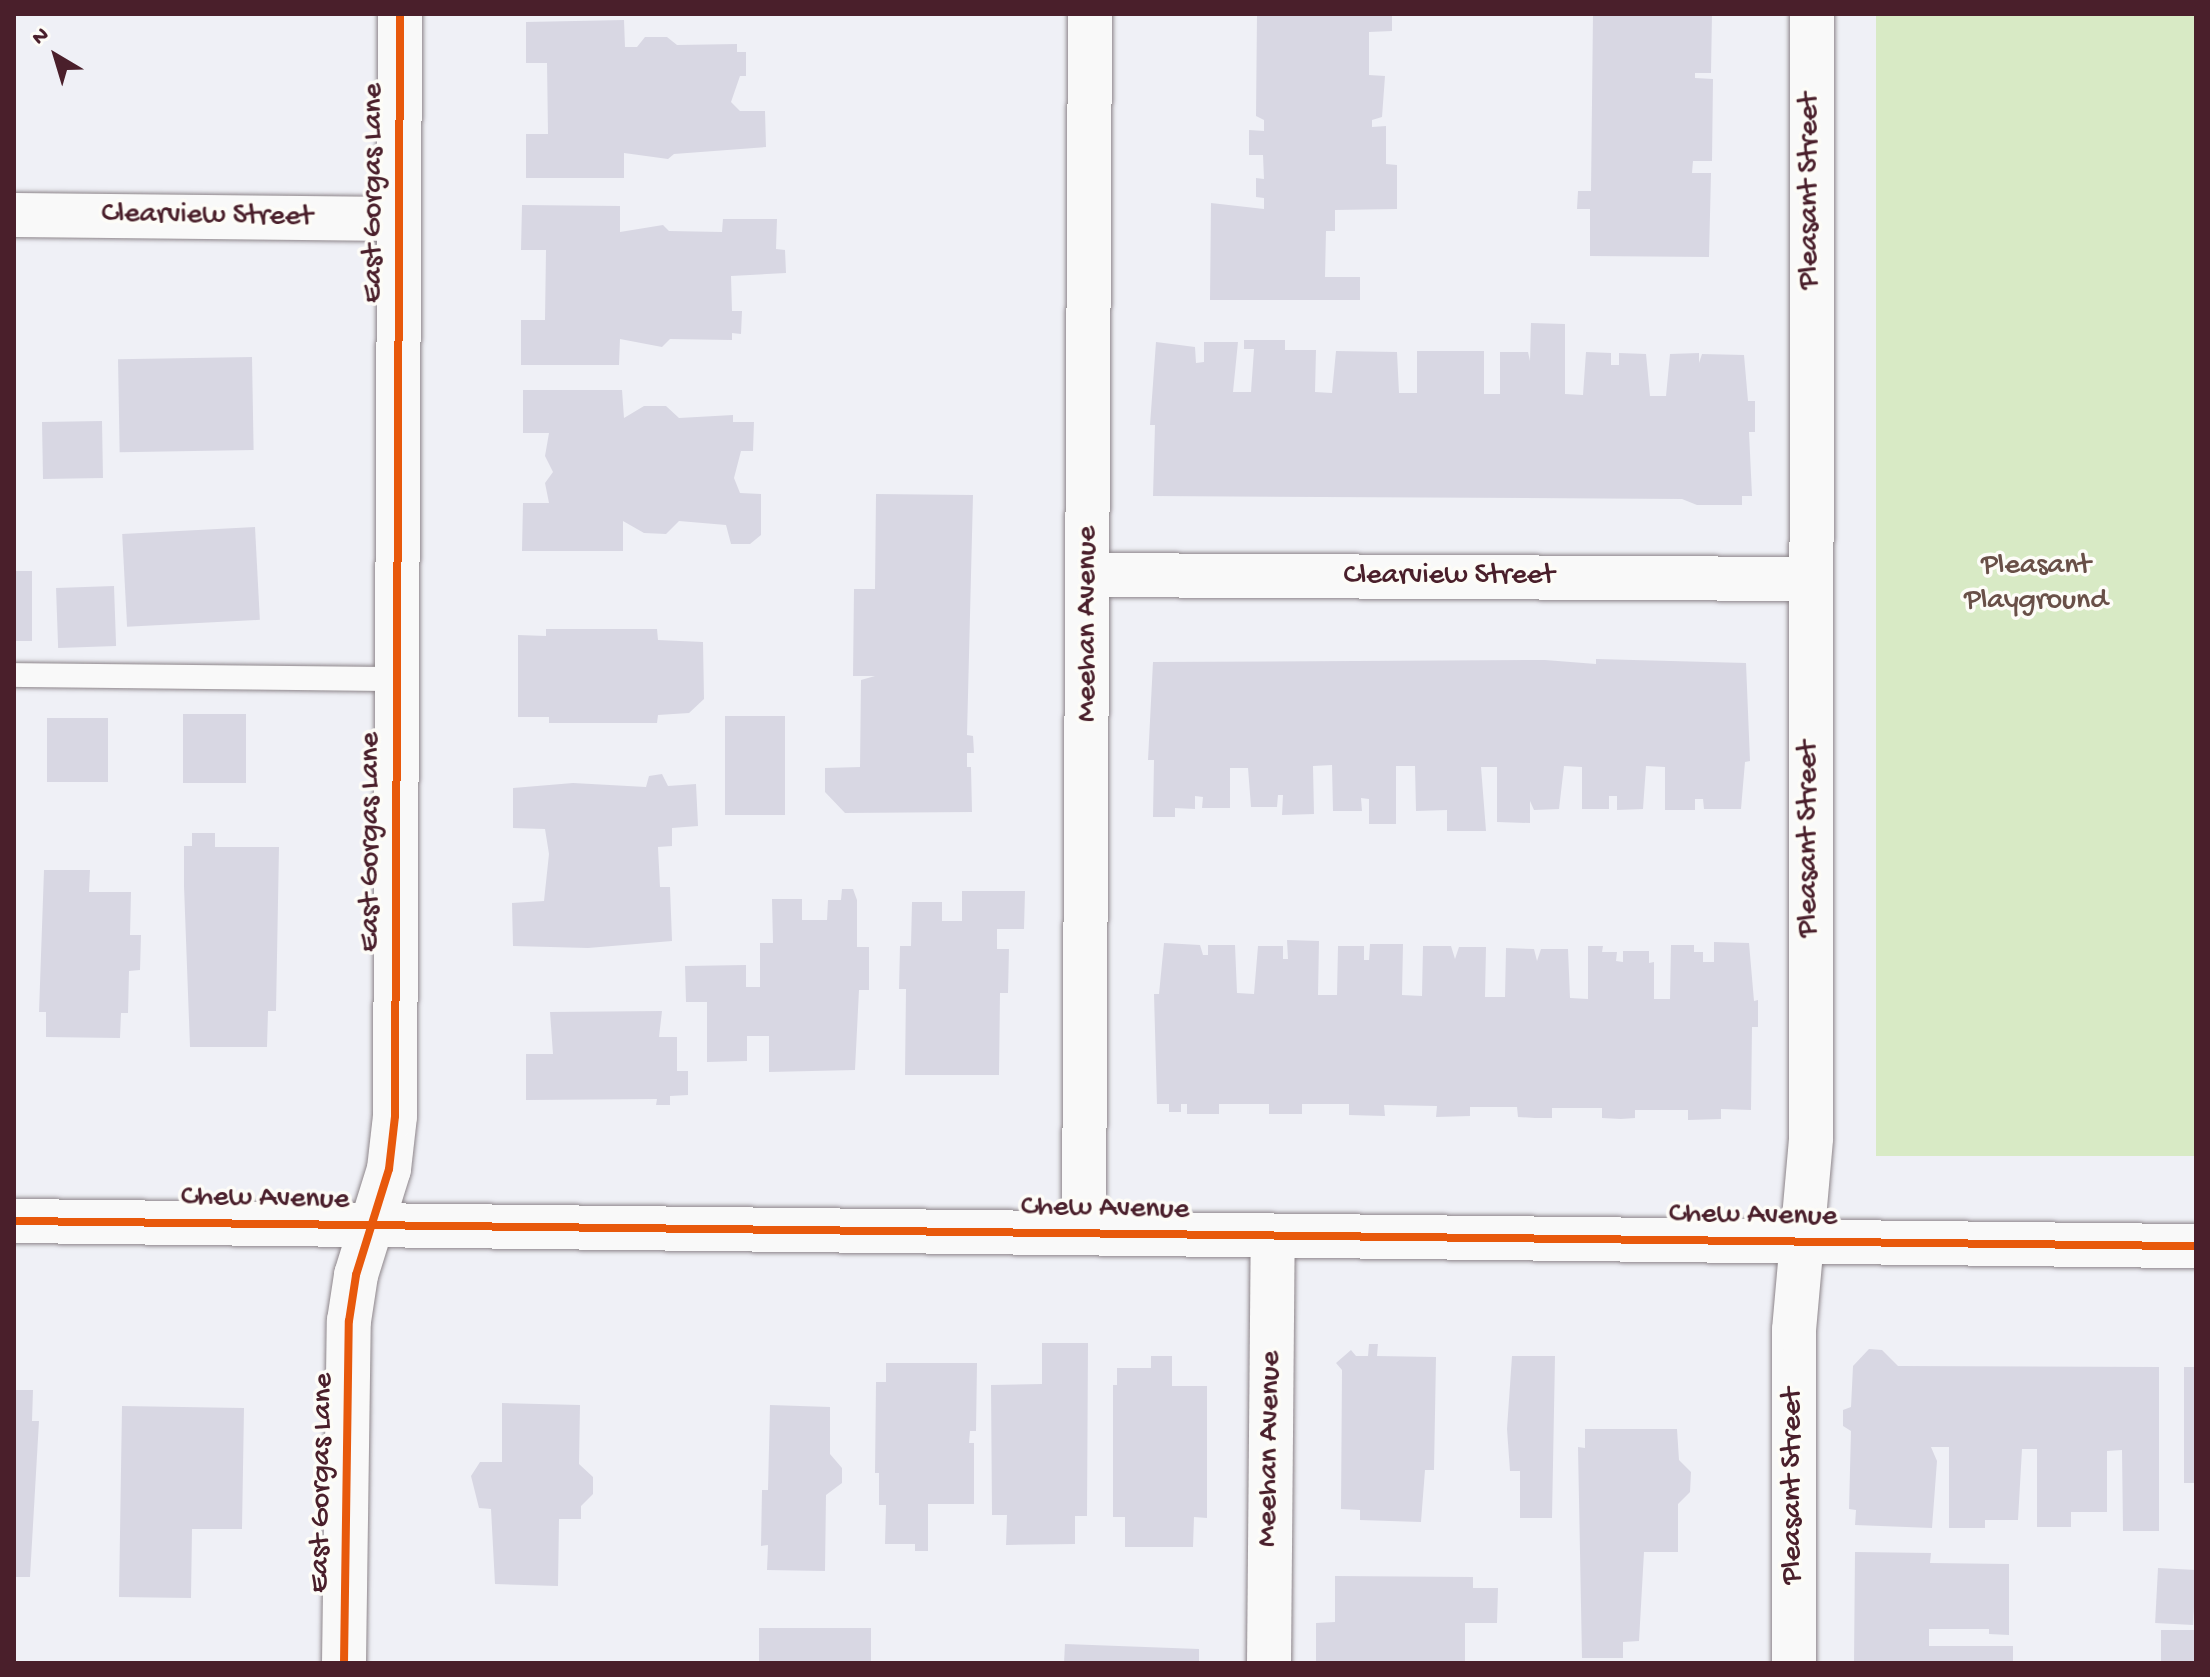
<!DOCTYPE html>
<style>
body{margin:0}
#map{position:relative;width:2210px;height:1677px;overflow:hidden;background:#eff0f6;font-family:"Gochi Hand",sans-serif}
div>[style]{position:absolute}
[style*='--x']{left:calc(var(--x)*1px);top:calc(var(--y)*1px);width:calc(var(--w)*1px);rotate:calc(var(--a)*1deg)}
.green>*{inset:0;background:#d8eac5;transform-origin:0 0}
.building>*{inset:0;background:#d8d7e3;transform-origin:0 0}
.roads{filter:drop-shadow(0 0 2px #8d858a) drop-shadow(0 0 2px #8d858a)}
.service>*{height:24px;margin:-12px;padding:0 12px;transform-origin:12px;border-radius:12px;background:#f9f9f9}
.minor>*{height:44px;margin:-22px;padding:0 22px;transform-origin:22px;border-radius:22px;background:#f9f9f9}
.tertiary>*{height:44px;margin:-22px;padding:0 22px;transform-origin:22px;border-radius:22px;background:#f9f9f9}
.cycleway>*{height:8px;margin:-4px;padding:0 4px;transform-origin:4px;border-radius:4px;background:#e8590c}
span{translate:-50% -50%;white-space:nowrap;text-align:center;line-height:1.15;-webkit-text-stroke:7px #fdfcf7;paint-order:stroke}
.street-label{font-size:30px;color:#4a1f2b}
.park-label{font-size:30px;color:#695048}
.frame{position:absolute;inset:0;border:16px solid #4a1f2b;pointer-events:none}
.north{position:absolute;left:16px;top:16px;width:80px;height:80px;-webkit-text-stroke:6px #fdfcf7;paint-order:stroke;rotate:322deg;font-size:22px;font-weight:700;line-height:32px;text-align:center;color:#4a1f2b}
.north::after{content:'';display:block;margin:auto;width:28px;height:36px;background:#4a1f2b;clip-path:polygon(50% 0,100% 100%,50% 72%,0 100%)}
</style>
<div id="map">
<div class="green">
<i style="left:1876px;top:14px;width:320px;height:1142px"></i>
</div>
<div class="building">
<i style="clip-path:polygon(1257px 14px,1392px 14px,1392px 31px,1369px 32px,1369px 75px,1385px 76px,1382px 117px,1372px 120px,1372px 127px,1386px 126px,1386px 164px,1397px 165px,1397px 209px,1335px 210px,1335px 231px,1326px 231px,1325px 277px,1360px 277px,1360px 300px,1210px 300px,1211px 203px,1264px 209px,1264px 198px,1256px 197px,1256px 178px,1264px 179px,1263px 155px,1249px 155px,1249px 130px,1264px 131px,1264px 120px,1256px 116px)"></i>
<i style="clip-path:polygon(1593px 14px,1712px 14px,1711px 73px,1695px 73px,1695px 78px,1713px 79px,1712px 161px,1693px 161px,1692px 173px,1711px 173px,1709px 257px,1590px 256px,1590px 209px,1577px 209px,1578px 191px,1591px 191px)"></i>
<i style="clip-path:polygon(624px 20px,625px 47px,637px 47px,645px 37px,667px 37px,677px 45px,737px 44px,737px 52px,746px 52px,746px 76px,740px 76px,731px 102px,740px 111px,765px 111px,766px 147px,674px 154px,668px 159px,624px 153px,624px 178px,526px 178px,526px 134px,548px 134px,547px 63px,526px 63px,526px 22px)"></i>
<i style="clip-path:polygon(522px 205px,620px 206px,620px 232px,663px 225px,669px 231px,722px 232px,723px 219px,777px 219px,776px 249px,785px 250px,786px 273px,731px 276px,732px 311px,742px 311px,741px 334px,732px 333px,732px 340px,670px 339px,662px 347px,620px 339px,619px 365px,521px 365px,521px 320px,545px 320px,546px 250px,521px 250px)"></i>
<i style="clip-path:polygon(1531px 323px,1565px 324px,1565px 394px,1583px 395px,1586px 352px,1611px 353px,1611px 365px,1619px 365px,1619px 353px,1646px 354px,1650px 396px,1666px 396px,1670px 354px,1699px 353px,1699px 363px,1702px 354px,1744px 355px,1748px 401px,1755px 401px,1755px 432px,1749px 432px,1752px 496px,1742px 496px,1742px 505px,1697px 505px,1682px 499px,1153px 496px,1155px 425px,1150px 425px,1156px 342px,1195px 347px,1196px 363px,1204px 362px,1204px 342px,1238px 342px,1233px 392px,1251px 392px,1254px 349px,1244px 349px,1244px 340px,1285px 340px,1285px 350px,1316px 350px,1315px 392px,1332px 393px,1336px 351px,1397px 352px,1399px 393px,1417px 393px,1417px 351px,1484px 351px,1484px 394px,1500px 394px,1500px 352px,1528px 352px,1530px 361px)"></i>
<i style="left:252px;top:357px;width:93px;height:134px;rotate:89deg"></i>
<i style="clip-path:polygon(523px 390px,622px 390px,624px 418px,644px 406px,666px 406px,679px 418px,733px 415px,733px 422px,754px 422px,753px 451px,741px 451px,734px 478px,740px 493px,761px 494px,761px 535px,750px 544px,731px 544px,726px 525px,679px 521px,666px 534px,644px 533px,623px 521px,623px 551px,522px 551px,523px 503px,549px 503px,545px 483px,553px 472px,545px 456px,549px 433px,523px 433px)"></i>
<i style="left:102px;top:421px;width:57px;height:60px;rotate:89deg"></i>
<i style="clip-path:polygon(876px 494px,973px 495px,967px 735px,973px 736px,974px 753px,967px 753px,967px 767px,971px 767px,972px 812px,845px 813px,825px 792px,825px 768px,860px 767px,861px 680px,875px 676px,853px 676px,854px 589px,875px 589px)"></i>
<i style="left:255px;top:527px;width:93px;height:133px;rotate:87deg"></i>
<i style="left:14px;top:571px;width:18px;height:70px"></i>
<i style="left:114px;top:586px;width:60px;height:58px;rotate:88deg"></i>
<i style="clip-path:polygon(546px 629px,657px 629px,658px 640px,703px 642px,704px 699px,689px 713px,658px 715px,657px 723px,549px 723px,549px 717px,518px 717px,518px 635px,546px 636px)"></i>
<i style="clip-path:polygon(1596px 659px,1746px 663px,1750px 761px,1745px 762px,1741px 809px,1704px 809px,1703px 799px,1695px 799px,1695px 810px,1665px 810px,1665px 767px,1646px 766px,1643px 809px,1617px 810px,1617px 796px,1609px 796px,1609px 809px,1582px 809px,1582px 767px,1564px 766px,1559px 809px,1534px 810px,1530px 801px,1530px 823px,1497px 822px,1497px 767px,1481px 767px,1486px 831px,1447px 831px,1447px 810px,1416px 811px,1415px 766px,1396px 766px,1396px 824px,1369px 824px,1369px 799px,1361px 798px,1362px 811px,1333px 811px,1332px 765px,1313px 766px,1314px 814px,1282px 815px,1283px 795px,1278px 795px,1277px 807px,1251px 807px,1248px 768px,1230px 768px,1230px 808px,1202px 808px,1203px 797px,1195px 796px,1195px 809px,1175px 808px,1175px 817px,1153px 817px,1154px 760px,1148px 760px,1153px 662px,1545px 660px,1596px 664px)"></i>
<i style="left:183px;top:714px;width:63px;height:69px"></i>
<i style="left:725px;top:716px;width:60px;height:99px"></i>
<i style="left:47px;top:718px;width:61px;height:64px"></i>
<i style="clip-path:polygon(662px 774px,668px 786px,696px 784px,698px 826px,672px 828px,672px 846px,658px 847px,660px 887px,670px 887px,672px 941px,588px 948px,513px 946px,512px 903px,544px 901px,549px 854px,545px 829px,513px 828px,513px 788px,573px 783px,646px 787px,649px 776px)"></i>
<i style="clip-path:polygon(192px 833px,215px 833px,215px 847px,279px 847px,276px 1011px,268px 1011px,267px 1047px,190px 1047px,184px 886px,184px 846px,192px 846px)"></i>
<i style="clip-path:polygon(44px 870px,90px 870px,89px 892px,131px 892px,130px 935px,141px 935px,140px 970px,129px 971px,128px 1013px,121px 1013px,120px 1038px,46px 1037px,46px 1012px,39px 1012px)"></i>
<i style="clip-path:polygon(842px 889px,853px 889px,857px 900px,857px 947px,869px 947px,869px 990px,859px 990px,855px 1070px,769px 1072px,769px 1036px,747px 1036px,747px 1061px,707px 1062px,707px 1002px,686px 1002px,685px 966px,746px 965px,746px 987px,760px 987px,760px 943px,773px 943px,772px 899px,802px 899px,802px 920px,827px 920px,828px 900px,841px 900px)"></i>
<i style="clip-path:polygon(962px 891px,1025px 891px,1024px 929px,997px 929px,997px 949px,1009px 949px,1008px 993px,1000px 993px,999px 1075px,905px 1075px,906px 989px,899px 989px,900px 946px,911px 946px,912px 902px,942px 902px,942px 921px,962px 921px)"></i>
<i style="clip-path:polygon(1287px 940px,1319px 941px,1318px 995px,1337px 995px,1338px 946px,1364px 946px,1364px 960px,1369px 960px,1370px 944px,1403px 944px,1402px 995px,1422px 996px,1423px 946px,1451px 946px,1455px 959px,1459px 947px,1486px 947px,1485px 997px,1505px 997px,1506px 948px,1534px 949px,1537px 961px,1541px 949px,1568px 949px,1570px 998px,1588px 999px,1588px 946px,1603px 946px,1602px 952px,1617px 952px,1616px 961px,1623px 962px,1623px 951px,1649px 951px,1649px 963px,1654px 962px,1654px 999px,1670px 999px,1671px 945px,1694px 945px,1694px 952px,1703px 952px,1703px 962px,1714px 962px,1714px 942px,1749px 943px,1754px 1001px,1758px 1000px,1758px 1027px,1752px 1027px,1751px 1110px,1721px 1109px,1721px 1119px,1688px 1120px,1688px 1110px,1635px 1110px,1635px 1118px,1621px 1119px,1602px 1118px,1602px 1108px,1552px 1108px,1552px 1118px,1535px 1118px,1518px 1117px,1517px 1107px,1470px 1107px,1470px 1116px,1436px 1117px,1437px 1106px,1384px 1105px,1385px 1116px,1349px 1115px,1349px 1104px,1302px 1104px,1302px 1114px,1269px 1114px,1269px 1104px,1219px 1104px,1219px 1114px,1187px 1114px,1187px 1104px,1181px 1104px,1181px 1112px,1169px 1112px,1169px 1104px,1157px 1104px,1154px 994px,1159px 994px,1164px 943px,1200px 945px,1203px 955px,1208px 955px,1208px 945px,1235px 945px,1237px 993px,1254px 994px,1258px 946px,1283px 946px,1283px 959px,1288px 959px)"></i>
<i style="clip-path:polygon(662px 1011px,659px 1037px,677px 1037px,677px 1071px,688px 1071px,688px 1095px,670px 1096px,670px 1105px,656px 1105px,657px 1099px,526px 1100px,526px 1054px,553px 1054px,550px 1012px)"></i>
<i style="clip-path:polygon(1042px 1343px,1088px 1343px,1087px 1516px,1075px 1516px,1075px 1544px,1006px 1545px,1007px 1515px,992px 1515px,991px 1385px,1042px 1384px)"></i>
<i style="clip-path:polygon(1369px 1344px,1378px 1344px,1377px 1356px,1436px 1357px,1434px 1470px,1425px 1470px,1421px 1522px,1360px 1520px,1360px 1510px,1341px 1509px,1342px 1370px,1336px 1363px,1351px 1350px,1356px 1356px,1368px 1356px)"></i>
<i style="clip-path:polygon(1869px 1349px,1882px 1350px,1898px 1366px,2159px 1367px,2159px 1531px,2123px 1531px,2122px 1450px,2107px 1451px,2107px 1512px,2071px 1512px,2071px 1527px,2037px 1527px,2037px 1449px,2022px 1449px,2018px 1520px,1985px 1520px,1985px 1528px,1949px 1528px,1949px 1447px,1931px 1447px,1937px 1461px,1932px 1528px,1855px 1525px,1856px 1510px,1849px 1509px,1851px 1431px,1843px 1426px,1843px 1410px,1851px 1407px,1853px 1366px)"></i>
<i style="clip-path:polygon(1151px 1356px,1172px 1356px,1172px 1386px,1207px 1386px,1207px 1518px,1194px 1517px,1193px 1547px,1125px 1547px,1125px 1517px,1113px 1517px,1113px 1385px,1117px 1385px,1117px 1368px,1151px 1368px)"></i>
<i style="clip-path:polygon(1512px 1356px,1555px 1356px,1552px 1518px,1520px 1518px,1520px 1471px,1510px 1471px,1507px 1429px)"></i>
<i style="clip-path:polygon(886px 1363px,977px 1363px,976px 1431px,970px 1431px,969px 1443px,974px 1443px,974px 1504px,928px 1504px,928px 1551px,915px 1551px,915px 1544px,885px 1544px,886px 1505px,879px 1505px,879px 1473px,875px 1473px,876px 1382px,886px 1382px)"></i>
<i style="left:2184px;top:1367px;width:12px;height:116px"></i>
<i style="clip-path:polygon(14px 1390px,33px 1390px,32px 1421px,39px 1421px,30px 1577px,14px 1577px)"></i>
<i style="clip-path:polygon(502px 1403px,580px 1405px,579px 1464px,593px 1477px,593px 1494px,581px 1506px,581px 1519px,559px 1519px,558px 1586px,495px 1584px,491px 1509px,479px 1508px,471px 1476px,480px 1462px,502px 1462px)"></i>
<i style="clip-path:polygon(770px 1405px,830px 1407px,830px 1454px,842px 1468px,842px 1483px,826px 1495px,825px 1571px,767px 1570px,768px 1545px,761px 1546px,762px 1490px,768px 1490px)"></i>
<i style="clip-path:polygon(122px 1406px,244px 1408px,242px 1529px,192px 1529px,191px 1598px,119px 1597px)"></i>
<i style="clip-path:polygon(1585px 1429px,1677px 1429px,1679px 1460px,1691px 1472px,1690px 1492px,1678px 1504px,1678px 1552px,1644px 1552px,1639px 1641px,1623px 1642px,1623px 1658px,1582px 1658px,1578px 1447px,1585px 1448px)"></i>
<i style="clip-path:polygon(1855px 1552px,1931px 1553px,1930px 1563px,2009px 1564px,2009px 1635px,1989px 1634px,1989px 1629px,1929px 1629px,1929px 1646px,2013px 1646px,2013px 1663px,1854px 1663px)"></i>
<i style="left:2158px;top:1568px;width:38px;height:55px;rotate:3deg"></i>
<i style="clip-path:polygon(1335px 1576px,1473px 1577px,1473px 1588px,1498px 1588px,1497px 1623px,1465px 1623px,1465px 1663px,1316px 1663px,1316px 1623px,1335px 1622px)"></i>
<i style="left:871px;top:1628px;width:35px;height:112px;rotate:90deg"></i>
<i style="left:2161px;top:1630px;width:35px;height:33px"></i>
<i style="clip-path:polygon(1065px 1644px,1199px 1649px,1199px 1663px,1064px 1663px)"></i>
</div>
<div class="roads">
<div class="service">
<i style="--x:14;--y:675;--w:383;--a:0.6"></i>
</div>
<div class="minor">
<i style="--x:14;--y:215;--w:385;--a:0.6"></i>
<i style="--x:1089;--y:575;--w:721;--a:0.32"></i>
<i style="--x:1084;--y:1233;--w:1219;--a:-89.72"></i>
<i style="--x:344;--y:1663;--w:342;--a:-89.2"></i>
<i style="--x:349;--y:1321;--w:47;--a:-81.3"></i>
<i style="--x:356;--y:1275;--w:111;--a:-72.7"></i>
<i style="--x:389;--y:1169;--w:53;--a:-83.5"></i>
<i style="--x:395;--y:1116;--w:1102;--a:-89.74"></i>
<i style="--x:1269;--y:1663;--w:427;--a:-89.5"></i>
<i style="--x:1794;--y:1663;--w:333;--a:-90"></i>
<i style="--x:1794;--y:1330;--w:193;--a:-84.9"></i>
<i style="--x:1811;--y:1138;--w:1124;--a:-89.95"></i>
</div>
<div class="tertiary">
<i style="--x:14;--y:1221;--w:2182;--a:0.66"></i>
</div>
</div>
<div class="cycleway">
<i style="--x:14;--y:1221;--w:2182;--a:0.66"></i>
<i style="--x:344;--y:1663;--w:342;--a:-89.2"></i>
<i style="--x:349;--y:1321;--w:47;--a:-81.3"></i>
<i style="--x:356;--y:1275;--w:111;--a:-72.7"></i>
<i style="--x:389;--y:1169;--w:53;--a:-83.5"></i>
<i style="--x:395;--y:1116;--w:1102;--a:-89.74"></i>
</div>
<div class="street-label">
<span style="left:1811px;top:191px;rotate:-90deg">Pleasant Street</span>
<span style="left:375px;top:193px;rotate:-90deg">East Gorgas Lane</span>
<span style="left:207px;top:217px;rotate:1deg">Clearview Street</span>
<span style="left:1449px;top:577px">Clearview Street</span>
<span style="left:1089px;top:624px;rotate:-90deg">Meehan Avenue</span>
<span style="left:1810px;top:839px;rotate:-90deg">Pleasant Street</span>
<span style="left:372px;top:842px;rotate:-90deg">East Gorgas Lane</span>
<span style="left:265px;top:1200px;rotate:1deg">Chew Avenue</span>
<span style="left:1105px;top:1210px;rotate:1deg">Chew Avenue</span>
<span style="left:1753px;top:1217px;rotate:1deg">Chew Avenue</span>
<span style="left:1271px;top:1449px;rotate:-89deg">Meehan Avenue</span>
<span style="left:323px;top:1483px;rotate:-89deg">East Gorgas Lane</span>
<span style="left:1794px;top:1486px;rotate:-90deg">Pleasant Street</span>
</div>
<div class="park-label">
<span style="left:2036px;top:584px">Pleasant<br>Playground</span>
</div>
<div class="frame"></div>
<div class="north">N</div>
</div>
